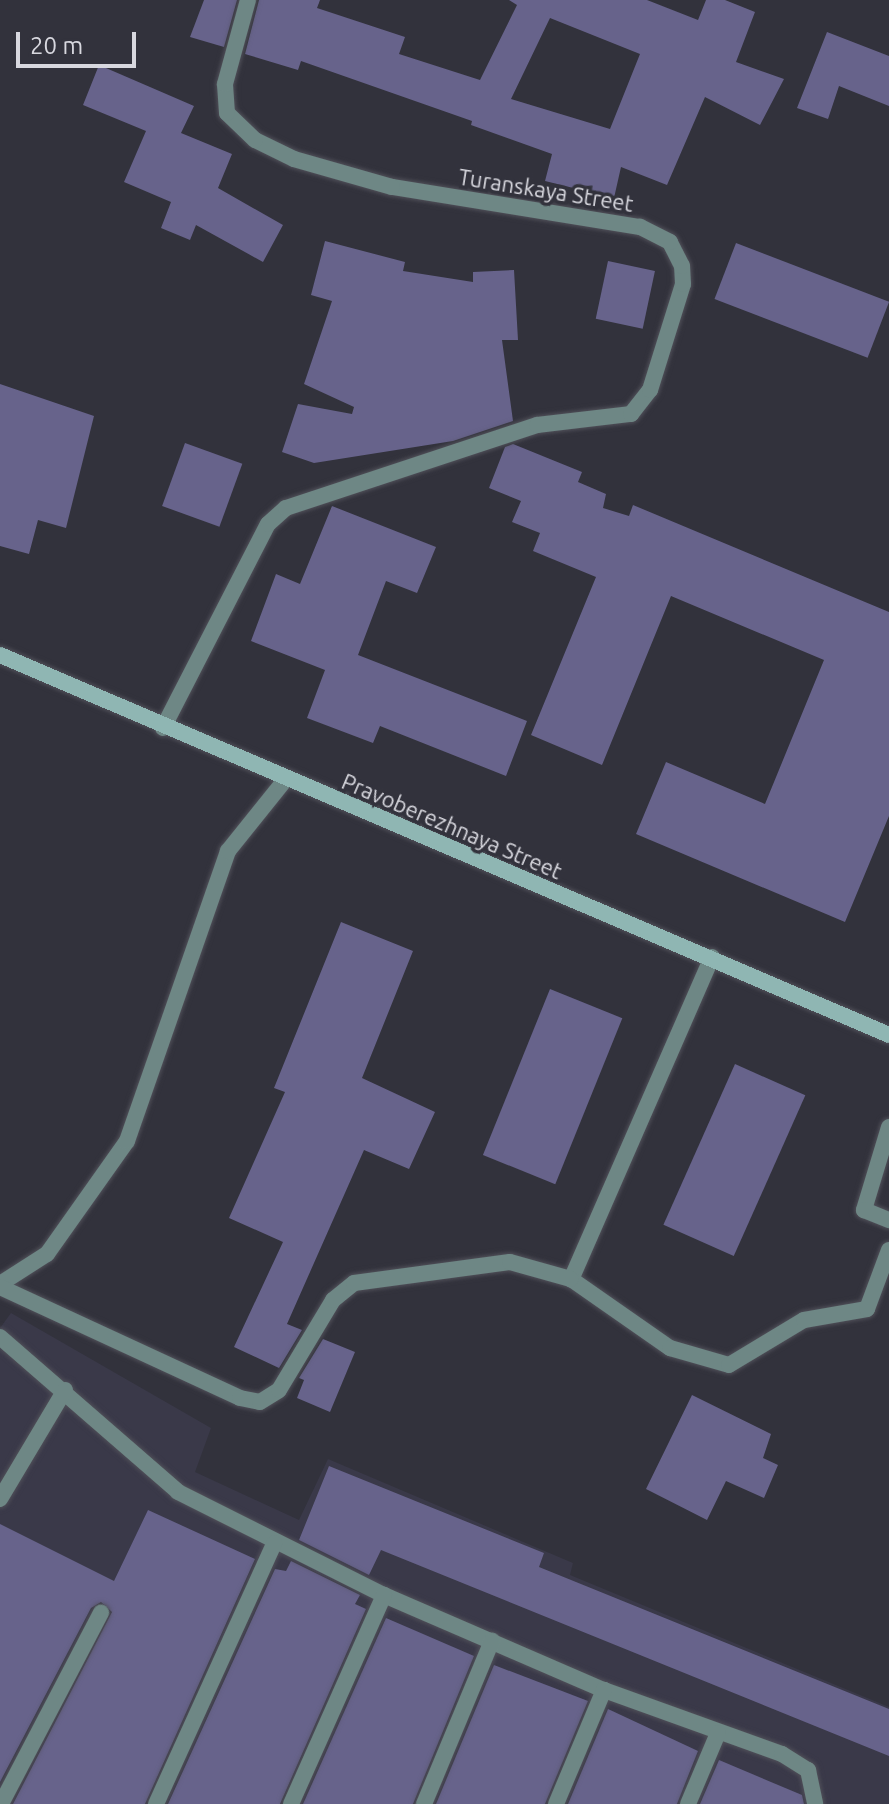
<!DOCTYPE html>
<style>
body{margin:0}
#map{position:relative;width:889px;height:1804px;overflow:hidden;background:#32323c;font-family:Ubuntu,sans-serif}
div>[style]{position:absolute}
[style*='--x']{left:calc(var(--x)*1px);top:calc(var(--y)*1px);width:calc(var(--w)*1px);rotate:calc(var(--a)*1deg)}
.built>*{inset:0;background:#3a3949}
.building>*{inset:0;background:#67638b;transform-origin:0 0}
.roads{filter:drop-shadow(0 0 2px #505059) drop-shadow(0 0 2px #505059)}
.lane>*{height:16px;margin:-8px;padding:0 8px;transform-origin:8px;border-radius:8px;background:#6e8785}
.street>*{height:16px;margin:-8px;padding:0 8px;transform-origin:8px;border-radius:8px;background:#6e8785}
.secondary>*{height:16px;margin:-8px;padding:0 8px;transform-origin:8px;border-radius:8px;background:#8fb6b3}
span{translate:-50% -50%;white-space:nowrap;text-align:center;line-height:1.15;-webkit-text-stroke:7px #32323c;paint-order:stroke}
.street-label{font-size:22px;color:#d8d8df}
.scale{position:absolute;left:16px;top:32px;width:120px;height:36px;box-sizing:border-box;border:4px solid #d8d8df;border-top:0;padding-left:10px;font-size:24px;line-height:28px;white-space:nowrap;color:#d8d8df;-webkit-text-stroke:6px #32323c;paint-order:stroke}
</style>
<div id="map">
<div class="built">
<i style="clip-path:polygon(11px 1313px,211px 1428px,195px 1472px,299px 1520px,328px 1459px,573px 1563px,570px 1575px,889px 1707px,889px 1804px,0 1804px,0 1328px)"></i>
</div>
<div class="building">
<i style="clip-path:polygon(204px 0,237px 0,224px 47px,190px 37px)"></i>
<i style="clip-path:polygon(evenodd,259px 0,320px 0,317px 8px,405px 37px,399px 54px,480px 80px,517px 5px,509px 0,647px 0,698px 20px,706px 0,725px 0,755px 12px,736px 62px,784px 79px,760px 125px,705px 97px,667px 185px,621px 167px,614px 198px,545px 181px,552px 154px,471px 125px,472px 121px,301px 61px,298px 70px,245px 54px,259px 0,550px 18px,640px 54px,610px 129px,511px 99px,550px 18px)"></i>
<i style="clip-path:polygon(827px 32px,889px 56px,889px 106px,839px 86px,828px 119px,797px 108px)"></i>
<i style="clip-path:polygon(99px 65px,194px 106px,181px 133px,232px 154px,218px 188px,283px 225px,263px 262px,196px 225px,190px 240px,161px 228px,171px 202px,124px 182px,146px 131px,83px 105px)"></i>
<i style="clip-path:polygon(325px 241px,405px 262px,403px 271px,473px 282px,473px 272px,514px 270px,518px 340px,502px 340px,513px 421px,453px 441px,314px 463px,282px 452px,298px 404px,352px 414px,354px 407px,304px 384px,332px 301px,311px 295px)"></i>
<i style="left:736px;top:243px;width:164px;height:60px;rotate:21deg"></i>
<i style="left:608px;top:261px;width:48px;height:59px;rotate:12deg"></i>
<i style="clip-path:polygon(0 384px,94px 416px,66px 528px,38px 520px,29px 554px,0 546px)"></i>
<i style="left:185px;top:443px;width:61px;height:67px;rotate:20deg"></i>
<i style="clip-path:polygon(513px 444px,582px 472px,578px 482px,606px 494px,603px 508px,629px 516px,633px 505px,889px 612px,889px 816px,845px 922px,636px 834px,666px 762px,765px 804px,824px 660px,671px 596px,602px 765px,531px 735px,596px 577px,533px 551px,540px 533px,512px 522px,521px 501px,489px 488px,505px 447px)"></i>
<i style="clip-path:polygon(332px 506px,436px 547px,417px 593px,386px 581px,358px 655px,527px 721px,506px 776px,380px 726px,373px 743px,307px 718px,325px 670px,251px 641px,276px 574px,300px 584px)"></i>
<i style="clip-path:polygon(341px 922px,413px 951px,362px 1078px,435px 1112px,409px 1169px,364px 1150px,287px 1324px,302px 1330px,279px 1368px,234px 1347px,283px 1242px,229px 1218px,285px 1092px,274px 1088px)"></i>
<i style="left:550px;top:989px;width:78px;height:179px;rotate:22deg"></i>
<i style="left:735px;top:1064px;width:77px;height:176px;rotate:24deg"></i>
<i style="clip-path:polygon(323px 1339px,355px 1352px,330px 1412px,297px 1398px,304px 1380px,299px 1378px)"></i>
<i style="clip-path:polygon(692px 1395px,771px 1434px,763px 1458px,778px 1465px,764px 1498px,726px 1481px,707px 1520px,646px 1489px)"></i>
<i style="clip-path:polygon(329px 1466px,544px 1553px,539px 1567px,889px 1709px,889px 1756px,381px 1550px,369px 1575px,299px 1540px)"></i>
<i style="clip-path:polygon(148px 1510px,255px 1559px,145px 1804px,13px 1804px,112px 1612px,101px 1602px,91px 1608px,0 1782px,0 1524px,114px 1581px)"></i>
<i style="clip-path:polygon(291px 1561px,360px 1595px,355px 1604px,366px 1609px,280px 1804px,168px 1804px,275px 1569px,286px 1571px)"></i>
<i style="clip-path:polygon(386px 1618px,474px 1656px,413px 1804px,303px 1804px)"></i>
<i style="clip-path:polygon(494px 1665px,588px 1701px,545px 1804px,436px 1804px)"></i>
<i style="clip-path:polygon(608px 1709px,698px 1751px,677px 1804px,568px 1804px)"></i>
<i style="clip-path:polygon(719px 1760px,802px 1795px,804px 1804px,700px 1804px)"></i>
</div>
<div class="roads">
<div class="lane">
<i style="--x:712;--y:957;--w:352;--a:113.6"></i>
<i style="--x:571;--y:1279;--w:121;--a:34.9"></i>
<i style="--x:670;--y:1348;--w:61;--a:16.1"></i>
<i style="--x:729;--y:1365;--w:87;--a:-31"></i>
<i style="--x:804;--y:1320;--w:64;--a:-9.9"></i>
<i style="--x:867;--y:1309;--w:63;--a:-69.6"></i>
<i style="--x:889;--y:1127;--w:87;--a:106.8"></i>
<i style="--x:864;--y:1210;--w:27;--a:22"></i>
<i style="--x:0;--y:1284;--w:56;--a:-32.6"></i>
<i style="--x:47;--y:1254;--w:138;--a:-54.7"></i>
<i style="--x:127;--y:1141;--w:307;--a:-70.8"></i>
<i style="--x:228;--y:851;--w:91;--a:-51.2"></i>
<i style="--x:0;--y:1287;--w:264;--a:24.8"></i>
<i style="--x:240;--y:1398;--w:20;--a:11"></i>
<i style="--x:260;--y:1402;--w:22;--a:-32"></i>
<i style="--x:279;--y:1390;--w:105;--a:-59"></i>
<i style="--x:333;--y:1300;--w:27;--a:-39"></i>
<i style="--x:354;--y:1283;--w:157;--a:-7.7"></i>
<i style="--x:510;--y:1262;--w:63;--a:15.6"></i>
<i style="--x:0;--y:1337;--w:236;--a:41"></i>
<i style="--x:178;--y:1492;--w:230;--a:26.6"></i>
<i style="--x:384;--y:1595;--w:240;--a:23.4"></i>
<i style="--x:604;--y:1690;--w:189;--a:19.8"></i>
<i style="--x:782;--y:1754;--w:31;--a:32"></i>
<i style="--x:808;--y:1770;--w:35;--a:78"></i>
<i style="--x:0;--y:1499;--w:127;--a:-59.2"></i>
<i style="--x:1;--y:1804;--w:216;--a:-62.4"></i>
<i style="--x:156;--y:1804;--w:286;--a:-65.6"></i>
<i style="--x:291;--y:1804;--w:229;--a:-66"></i>
<i style="--x:424;--y:1804;--w:177;--a:-67.4"></i>
<i style="--x:556;--y:1804;--w:124;--a:-67.2"></i>
<i style="--x:688;--y:1804;--w:77;--a:-67.1"></i>
</div>
<div class="street">
<i style="--x:163;--y:728;--w:229;--a:-62.8"></i>
<i style="--x:268;--y:524;--w:24;--a:-42"></i>
<i style="--x:286;--y:508;--w:264;--a:-18.3"></i>
<i style="--x:537;--y:425;--w:95;--a:-6.7"></i>
<i style="--x:631;--y:414;--w:31;--a:-52"></i>
<i style="--x:650;--y:390;--w:111;--a:-72.7"></i>
<i style="--x:683;--y:284;--w:18;--a:-93"></i>
<i style="--x:682;--y:266;--w:27;--a:-117"></i>
<i style="--x:670;--y:242;--w:34;--a:-153"></i>
<i style="--x:640;--y:227;--w:251;--a:-170.8"></i>
<i style="--x:392;--y:187;--w:102;--a:-164.1"></i>
<i style="--x:294;--y:159;--w:43;--a:-154"></i>
<i style="--x:255;--y:140;--w:39;--a:-136"></i>
<i style="--x:227;--y:113;--w:29;--a:-94"></i>
<i style="--x:225;--y:84;--w:87;--a:-74.7"></i>
</div>
<div class="secondary">
<i style="--x:0;--y:655;--w:967;--a:23.14"></i>
</div>
</div>
<div class="street-label">
<span style="left:546px;top:190px;rotate:9deg">Turanskaya Street</span>
<span style="left:452px;top:826px;rotate:23deg">Pravoberezhnaya Street</span>
</div>
<div class="scale">20 m</div>
</div>
